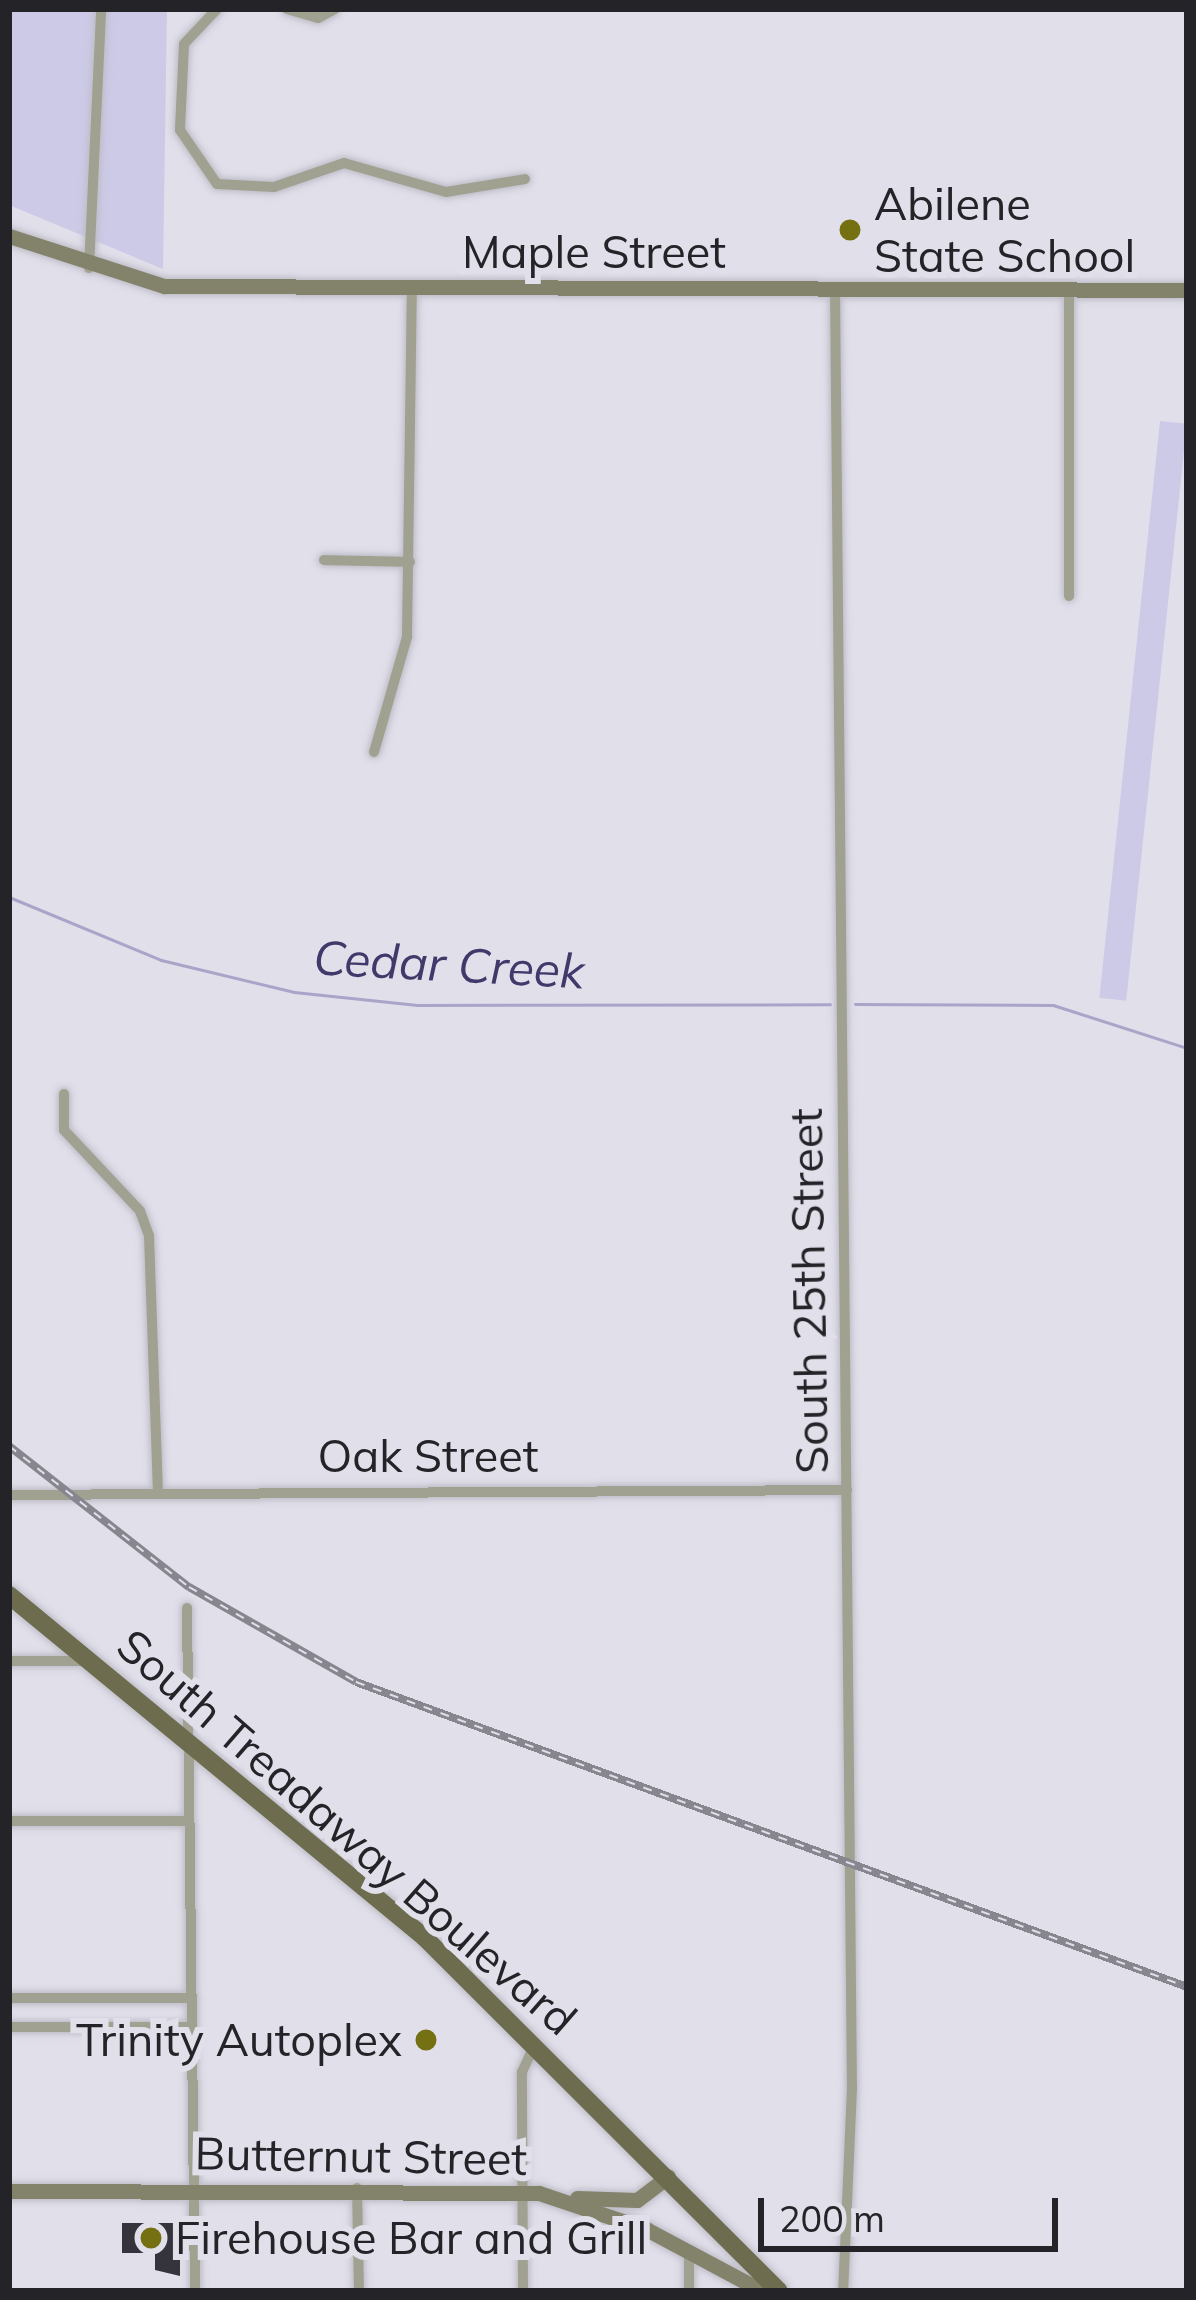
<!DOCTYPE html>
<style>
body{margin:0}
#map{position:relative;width:1196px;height:2300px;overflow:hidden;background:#e0dfea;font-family:Mulish,sans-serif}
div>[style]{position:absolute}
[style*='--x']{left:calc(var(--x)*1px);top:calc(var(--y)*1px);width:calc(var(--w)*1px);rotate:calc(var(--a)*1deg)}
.green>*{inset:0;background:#cdcae7;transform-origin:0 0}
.stream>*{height:3px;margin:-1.5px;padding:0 1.5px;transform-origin:1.5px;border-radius:1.5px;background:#a9a5c9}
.building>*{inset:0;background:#35343d}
.roads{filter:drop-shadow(0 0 3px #bebdc7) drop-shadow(0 0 3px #bebdc7)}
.street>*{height:10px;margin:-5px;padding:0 5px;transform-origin:5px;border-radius:5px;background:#a1a191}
.secondary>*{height:15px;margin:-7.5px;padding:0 7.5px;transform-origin:7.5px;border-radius:7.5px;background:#83826a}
.primary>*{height:18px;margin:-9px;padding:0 9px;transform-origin:9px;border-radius:9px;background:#6d6c4e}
.rail>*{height:8px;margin-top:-4px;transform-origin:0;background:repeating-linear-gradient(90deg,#e0dfea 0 9px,#87868e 0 18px);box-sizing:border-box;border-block:3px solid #87868e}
.dots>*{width:33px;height:33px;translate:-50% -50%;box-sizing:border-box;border:6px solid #e0dfea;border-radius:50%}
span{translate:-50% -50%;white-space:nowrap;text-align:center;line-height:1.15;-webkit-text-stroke:12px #e0dfea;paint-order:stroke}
.poi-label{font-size:45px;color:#242327}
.left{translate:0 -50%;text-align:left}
.right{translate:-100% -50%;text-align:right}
.street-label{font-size:45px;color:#242327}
.water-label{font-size:48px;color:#41396a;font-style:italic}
.frame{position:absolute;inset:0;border:12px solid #242327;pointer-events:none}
.scale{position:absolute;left:758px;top:2198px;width:300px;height:54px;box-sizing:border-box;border:6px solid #242327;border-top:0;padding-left:15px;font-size:36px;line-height:42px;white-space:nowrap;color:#242327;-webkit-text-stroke:9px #e0dfea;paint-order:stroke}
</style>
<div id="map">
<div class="green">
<i style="clip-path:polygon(9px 9px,167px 9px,163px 269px,9px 205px)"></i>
<i style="left:1160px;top:421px;width:27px;height:580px;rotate:6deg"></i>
</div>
<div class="stream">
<i style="--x:9;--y:897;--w:165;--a:22.5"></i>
<i style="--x:161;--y:960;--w:137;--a:13.5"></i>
<i style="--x:294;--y:992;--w:124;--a:6"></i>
<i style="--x:417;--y:1005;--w:413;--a:-0.1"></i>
<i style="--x:855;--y:1004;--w:198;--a:0.3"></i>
<i style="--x:1053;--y:1005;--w:141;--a:17.8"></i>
</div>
<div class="building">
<i style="clip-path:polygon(122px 2223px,180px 2223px,180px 2276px,155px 2270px,155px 2253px,122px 2253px)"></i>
</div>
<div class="roads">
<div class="street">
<i style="--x:217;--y:9;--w:48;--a:133.3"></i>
<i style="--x:184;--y:44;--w:86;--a:92.7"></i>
<i style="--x:180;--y:130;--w:65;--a:55.6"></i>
<i style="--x:217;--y:184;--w:57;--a:3"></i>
<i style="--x:274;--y:187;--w:74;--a:-18.9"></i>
<i style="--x:344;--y:163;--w:106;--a:15.9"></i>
<i style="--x:446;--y:192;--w:80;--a:-9.3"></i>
<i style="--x:287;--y:9;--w:32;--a:16"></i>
<i style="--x:318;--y:18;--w:19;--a:-28"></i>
<i style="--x:89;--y:268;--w:259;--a:-87.3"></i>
<i style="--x:835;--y:289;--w:1799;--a:89.46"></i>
<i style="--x:852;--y:2088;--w:203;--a:92.5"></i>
<i style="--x:1069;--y:290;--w:306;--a:90"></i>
<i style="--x:324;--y:560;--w:86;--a:1.3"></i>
<i style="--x:374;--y:752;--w:120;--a:-74"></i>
<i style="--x:407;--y:637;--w:351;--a:-89.2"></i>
<i style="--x:64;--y:1094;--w:36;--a:90"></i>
<i style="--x:64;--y:1130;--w:111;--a:46.8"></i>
<i style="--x:140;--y:1211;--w:27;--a:70"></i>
<i style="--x:149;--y:1236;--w:256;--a:88"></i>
<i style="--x:9;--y:1495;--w:838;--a:-0.34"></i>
<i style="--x:187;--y:1608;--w:683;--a:89.33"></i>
<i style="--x:9;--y:1661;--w:75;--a:0"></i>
<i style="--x:9;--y:1821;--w:178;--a:0"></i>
<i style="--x:9;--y:1998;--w:182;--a:0"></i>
<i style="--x:9;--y:2027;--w:182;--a:0"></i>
<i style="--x:357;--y:2188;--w:103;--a:88.9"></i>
<i style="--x:689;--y:2252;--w:39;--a:90"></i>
<i style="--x:523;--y:2291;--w:219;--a:-90.3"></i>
<i style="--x:522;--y:2072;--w:29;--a:-65"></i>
</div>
<div class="secondary">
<i style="--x:9;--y:236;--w:163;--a:17.9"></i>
<i style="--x:164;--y:286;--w:1023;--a:0.22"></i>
<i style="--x:9;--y:2191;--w:530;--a:0.22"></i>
<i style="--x:539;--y:2193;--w:113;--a:18.6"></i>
<i style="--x:646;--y:2229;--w:132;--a:28.1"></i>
<i style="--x:577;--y:2198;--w:60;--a:1.9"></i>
<i style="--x:637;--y:2200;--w:39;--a:-37"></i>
</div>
<div class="primary">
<i style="--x:9;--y:1595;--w:538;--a:39.49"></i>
<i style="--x:424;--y:1937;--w:501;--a:44.92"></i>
</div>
</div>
<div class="rail">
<i style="--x:9;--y:1446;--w:229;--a:38.1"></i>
<i style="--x:189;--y:1587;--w:192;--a:29.6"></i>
<i style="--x:356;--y:1682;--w:885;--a:20.15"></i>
</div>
<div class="dots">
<i style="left:850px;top:230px;background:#757011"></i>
<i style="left:426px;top:2040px;background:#757011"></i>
<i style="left:151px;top:2238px;background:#757011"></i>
</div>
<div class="poi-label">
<span class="left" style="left:874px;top:230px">Abilene<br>State School</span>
<span class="right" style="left:402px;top:2040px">Trinity Autoplex</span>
<span class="left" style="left:175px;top:2238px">Firehouse Bar and Grill</span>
</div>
<div class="street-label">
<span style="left:594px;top:252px">Maple Street</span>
<span style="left:809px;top:1291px;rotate:-91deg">South 25th Street</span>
<span style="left:428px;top:1456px">Oak Street</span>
<span style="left:347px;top:1832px;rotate:41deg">South Treadaway Boulevard</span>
<span style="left:361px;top:2156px;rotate:1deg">Butternut Street</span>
</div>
<div class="water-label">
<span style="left:449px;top:964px;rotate:3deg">Cedar Creek</span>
</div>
<div class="frame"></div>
<div class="scale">200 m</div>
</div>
